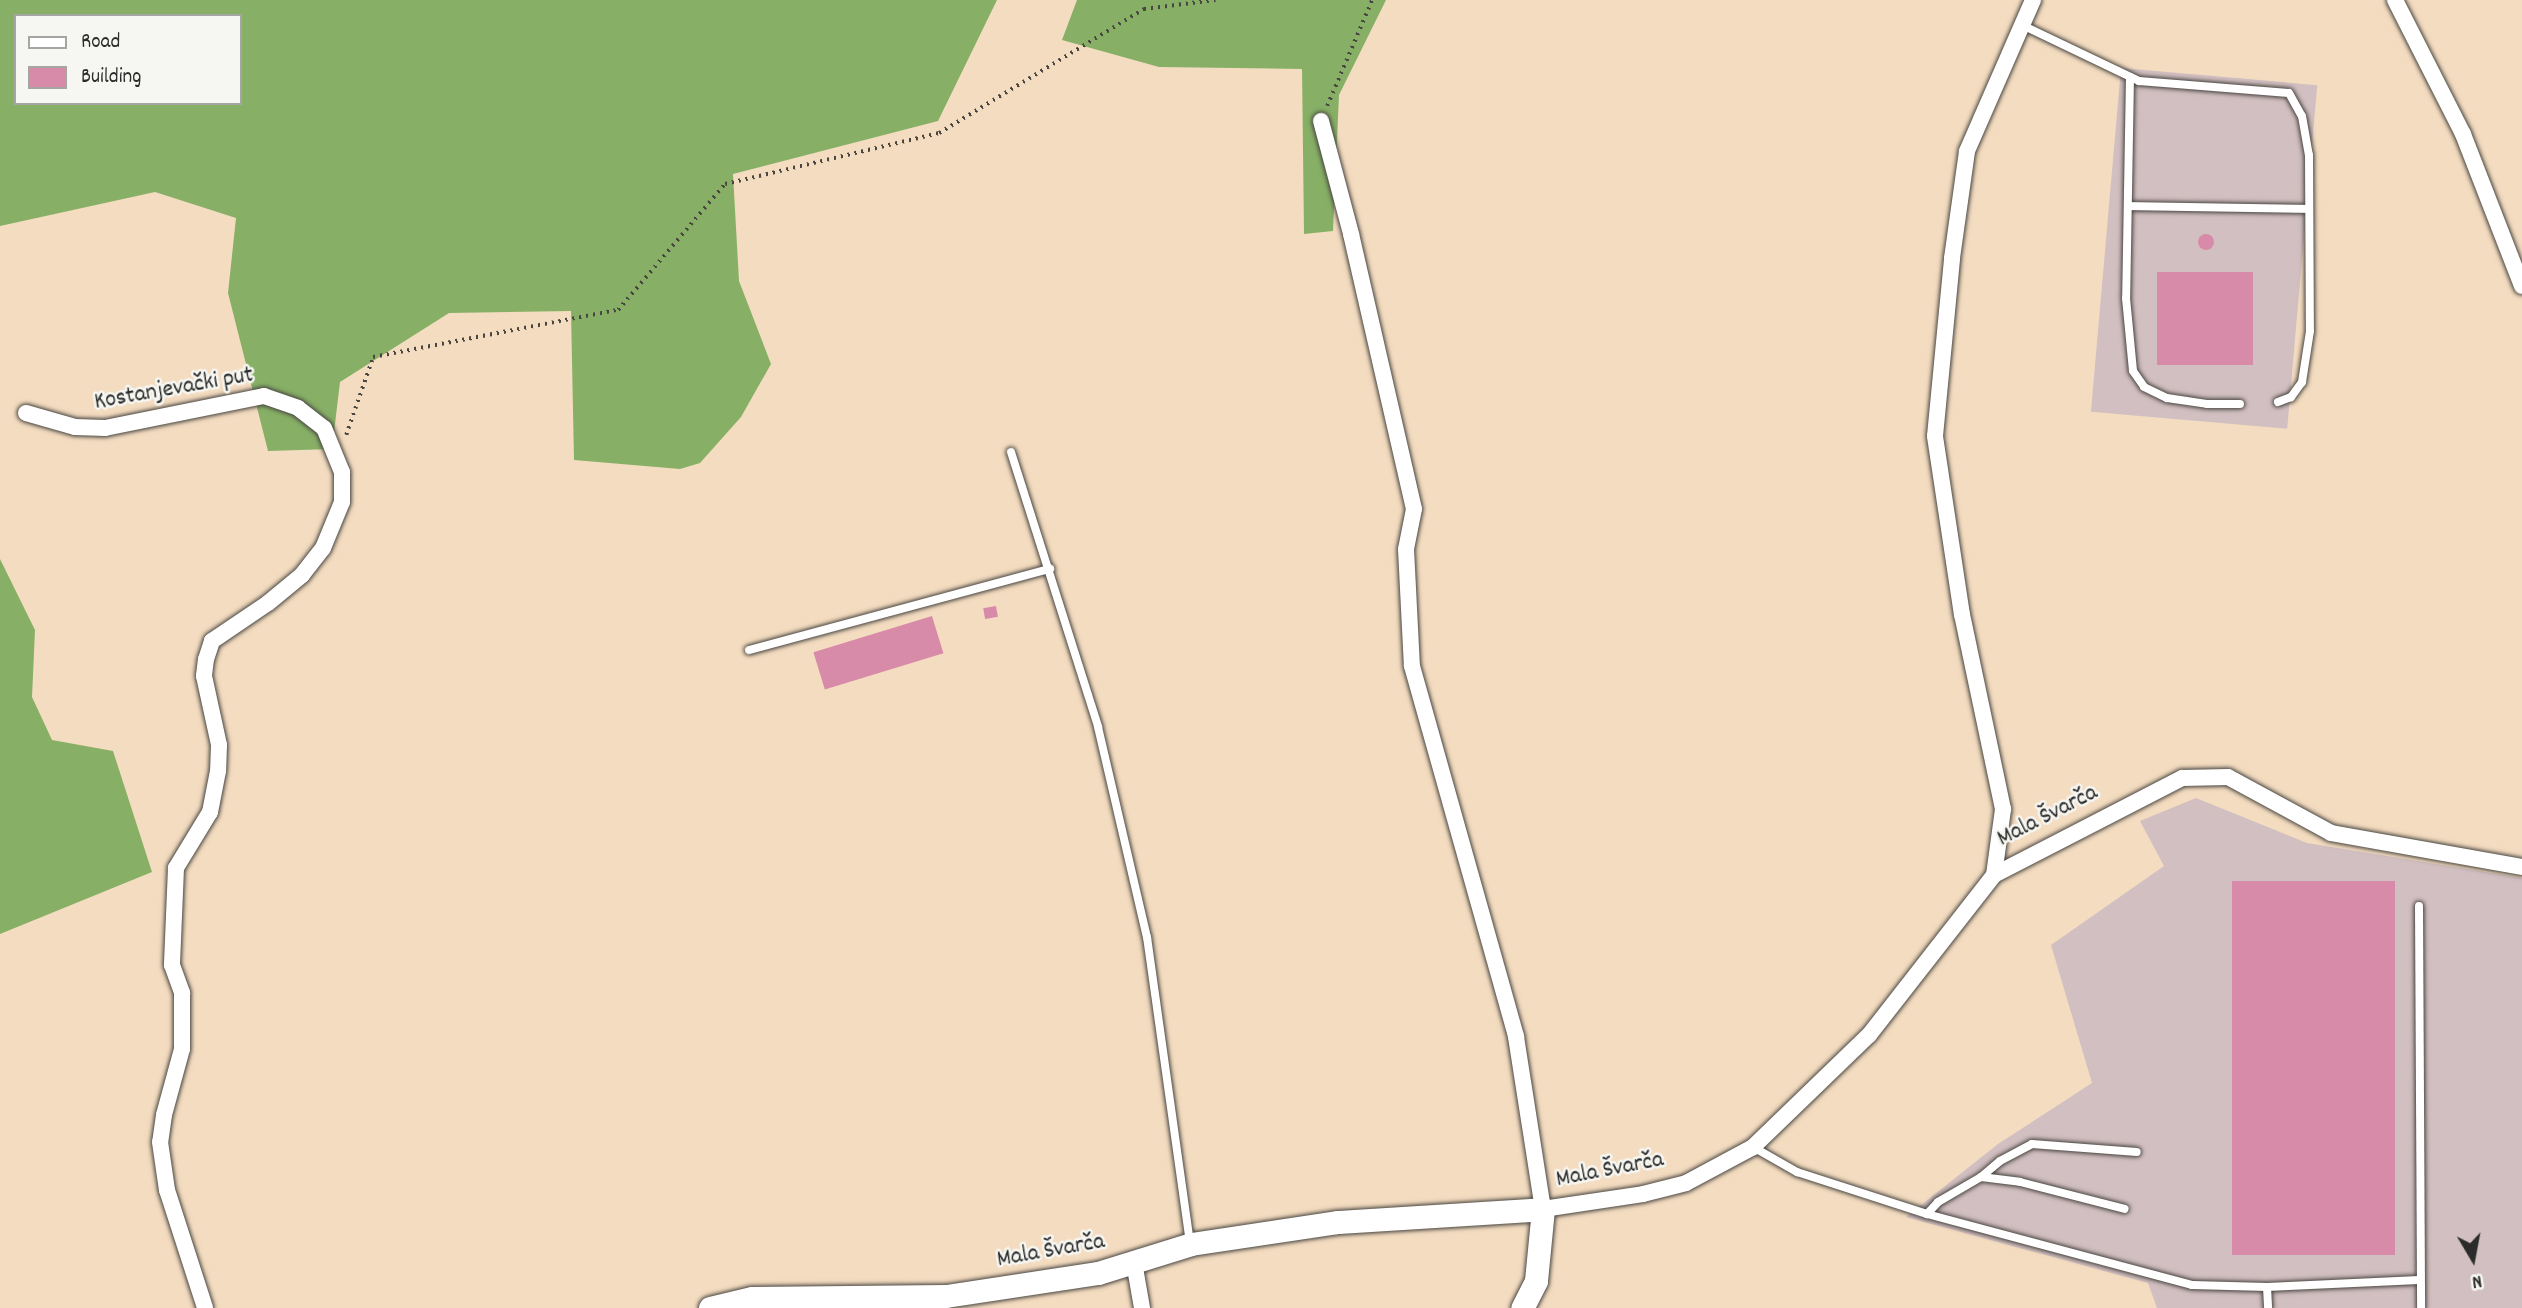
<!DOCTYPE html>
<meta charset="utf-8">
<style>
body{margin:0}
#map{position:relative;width:2522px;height:1308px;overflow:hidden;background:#f4dcc0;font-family:Dekko,sans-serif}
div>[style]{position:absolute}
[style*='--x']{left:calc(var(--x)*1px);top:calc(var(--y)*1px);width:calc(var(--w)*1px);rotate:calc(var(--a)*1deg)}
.industrial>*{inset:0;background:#d2bfc1;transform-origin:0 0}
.forest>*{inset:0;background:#87b066}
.building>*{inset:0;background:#d88aa9;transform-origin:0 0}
.round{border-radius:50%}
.path>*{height:3.5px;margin-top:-1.75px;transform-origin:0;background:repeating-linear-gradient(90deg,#494641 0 2px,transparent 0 7px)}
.roads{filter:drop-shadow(0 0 2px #494641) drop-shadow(0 0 2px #494641)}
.lane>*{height:8px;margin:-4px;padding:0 4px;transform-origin:4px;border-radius:4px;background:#fff}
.street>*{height:16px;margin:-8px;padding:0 8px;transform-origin:8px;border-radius:8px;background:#fff}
.secondary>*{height:23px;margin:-11.5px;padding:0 11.5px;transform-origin:11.5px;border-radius:11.5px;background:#fff}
span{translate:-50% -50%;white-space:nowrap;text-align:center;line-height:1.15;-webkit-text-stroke:5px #f6f6f2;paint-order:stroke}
.street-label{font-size:24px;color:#2b2b2b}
.legend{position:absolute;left:14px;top:14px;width:228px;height:91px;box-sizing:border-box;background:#f6f6f2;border:2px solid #a5a5a2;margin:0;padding:9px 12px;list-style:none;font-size:21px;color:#2b2b2b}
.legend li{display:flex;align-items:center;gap:14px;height:35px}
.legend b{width:35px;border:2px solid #a5a5a2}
.north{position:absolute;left:2438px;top:1224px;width:70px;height:70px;-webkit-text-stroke:5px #f6f6f2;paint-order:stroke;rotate:170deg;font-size:19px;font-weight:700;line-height:28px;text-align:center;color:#2b2b2b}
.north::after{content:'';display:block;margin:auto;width:24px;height:32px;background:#2b2b2b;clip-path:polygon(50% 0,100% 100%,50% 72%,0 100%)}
</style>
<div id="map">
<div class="industrial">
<i style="left:2121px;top:68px;width:197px;height:345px;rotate:5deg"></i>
<i style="clip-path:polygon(2196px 798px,2307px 843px,2522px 878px,2522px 1308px,2157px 1308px,2148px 1283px,1906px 1217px,1998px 1144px,2092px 1083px,2051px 945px,2164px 866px,2140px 821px)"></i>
</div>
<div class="forest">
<i style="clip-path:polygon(evenodd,0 0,997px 0,938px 121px,733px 174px,739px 281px,771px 364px,741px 417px,700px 463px,680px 469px,574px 460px,571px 311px,449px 313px,340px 382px,332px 449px,268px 451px,228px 293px,236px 218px,155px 192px,0 226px,0 0,16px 16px,240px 16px,240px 103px,16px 103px,16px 16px)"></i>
<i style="clip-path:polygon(1077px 0,1386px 0,1339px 95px,1333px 231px,1304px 234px,1302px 69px,1159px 67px,1062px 40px)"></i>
<i style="clip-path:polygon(0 559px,35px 630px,32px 697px,52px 740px,113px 751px,152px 872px,0 934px)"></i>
</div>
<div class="building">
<i class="round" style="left:2198px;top:234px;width:16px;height:16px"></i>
<i style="left:2157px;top:272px;width:96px;height:93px"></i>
<i style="left:996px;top:606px;width:11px;height:13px;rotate:80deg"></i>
<i style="left:932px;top:616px;width:39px;height:124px;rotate:73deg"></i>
<i style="left:2395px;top:881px;width:374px;height:163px;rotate:90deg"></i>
</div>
<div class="path">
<i style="--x:1327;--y:106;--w:115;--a:-67"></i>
<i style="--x:346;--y:435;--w:83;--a:-70.9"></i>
<i style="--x:373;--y:357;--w:249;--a:-10.9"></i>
<i style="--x:618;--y:310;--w:165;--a:-49.7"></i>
<i style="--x:725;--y:184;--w:220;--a:-13.4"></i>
<i style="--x:939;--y:133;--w:240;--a:-31.2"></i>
<i style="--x:1144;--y:9;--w:72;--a:-7.2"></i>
</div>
<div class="roads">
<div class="lane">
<i style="--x:2022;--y:25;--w:130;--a:25.6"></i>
<i style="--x:2139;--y:81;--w:150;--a:4.6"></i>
<i style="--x:2289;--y:93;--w:26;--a:61"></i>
<i style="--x:2302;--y:116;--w:40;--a:80"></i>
<i style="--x:2309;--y:155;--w:176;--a:89.7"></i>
<i style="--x:2310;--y:331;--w:52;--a:98.9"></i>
<i style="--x:2302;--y:382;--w:19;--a:126"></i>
<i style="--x:2291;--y:397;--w:14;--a:159"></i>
<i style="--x:2130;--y:77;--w:221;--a:91"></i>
<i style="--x:2126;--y:298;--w:73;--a:84.5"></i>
<i style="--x:2133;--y:371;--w:19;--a:55"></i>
<i style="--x:2144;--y:387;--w:25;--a:26"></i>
<i style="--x:2167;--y:398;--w:40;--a:8.5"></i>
<i style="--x:2207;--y:404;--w:33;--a:0"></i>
<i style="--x:2128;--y:206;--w:181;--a:0.9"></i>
<i style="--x:1011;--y:452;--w:288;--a:72.4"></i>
<i style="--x:1098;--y:727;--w:216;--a:76.9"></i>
<i style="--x:1147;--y:937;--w:308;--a:82"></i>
<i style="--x:749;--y:650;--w:312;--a:-15.1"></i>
<i style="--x:2419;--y:906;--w:402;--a:89.7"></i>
<i style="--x:1753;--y:1147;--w:51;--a:29.6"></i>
<i style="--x:1797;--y:1172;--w:137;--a:17.9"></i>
<i style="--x:1927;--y:1214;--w:274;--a:15"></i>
<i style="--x:2192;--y:1285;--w:75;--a:1.5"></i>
<i style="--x:2267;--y:1287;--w:152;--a:-2.6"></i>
<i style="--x:1981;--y:1177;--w:25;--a:-40"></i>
<i style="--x:2000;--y:1161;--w:36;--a:-28"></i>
<i style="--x:2032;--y:1144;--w:105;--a:4.4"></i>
<i style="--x:1927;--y:1214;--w:16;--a:-47"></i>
<i style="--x:1938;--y:1202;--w:50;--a:-30.2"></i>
<i style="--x:1981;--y:1177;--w:39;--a:7"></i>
<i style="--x:2020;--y:1182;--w:108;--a:14.4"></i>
<i style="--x:2267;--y:1287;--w:21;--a:87"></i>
</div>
<div class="street">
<i style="--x:2395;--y:0;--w:150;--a:63.1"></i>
<i style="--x:2463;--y:134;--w:163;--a:68.8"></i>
<i style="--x:1321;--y:121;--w:117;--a:75.1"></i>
<i style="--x:1351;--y:234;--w:282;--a:77.1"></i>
<i style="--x:1414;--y:509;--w:41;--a:101.3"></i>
<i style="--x:1406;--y:549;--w:117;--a:87.1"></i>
<i style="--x:1412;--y:666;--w:385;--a:74.3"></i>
<i style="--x:1516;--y:1037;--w:174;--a:81.1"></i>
<i style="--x:1543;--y:1209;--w:101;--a:-8.5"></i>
<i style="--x:1643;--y:1194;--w:44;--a:-14.3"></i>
<i style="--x:1686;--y:1183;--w:76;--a:-28.2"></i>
<i style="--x:1753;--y:1147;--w:161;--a:-44"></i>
<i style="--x:1869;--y:1035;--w:203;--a:-52"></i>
<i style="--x:1994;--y:875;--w:212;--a:-27.3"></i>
<i style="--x:2182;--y:778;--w:46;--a:-1.2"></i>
<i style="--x:2228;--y:777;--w:117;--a:28.5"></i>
<i style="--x:2331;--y:833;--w:194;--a:10.1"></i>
<i style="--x:26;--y:413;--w:51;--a:15.9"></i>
<i style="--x:75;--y:427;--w:30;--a:2"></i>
<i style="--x:105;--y:428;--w:162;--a:-11.4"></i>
<i style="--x:264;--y:396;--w:36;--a:19"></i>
<i style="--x:298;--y:408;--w:33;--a:38"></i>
<i style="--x:324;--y:428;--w:48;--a:67.8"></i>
<i style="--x:342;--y:472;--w:30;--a:90"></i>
<i style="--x:342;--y:502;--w:50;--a:112.4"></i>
<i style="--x:323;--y:548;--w:34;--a:128"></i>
<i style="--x:302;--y:575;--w:44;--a:140.5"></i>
<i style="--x:268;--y:603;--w:68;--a:145.8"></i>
<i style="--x:212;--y:641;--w:19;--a:108"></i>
<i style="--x:206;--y:659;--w:17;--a:97"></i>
<i style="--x:204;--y:676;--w:71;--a:77.7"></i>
<i style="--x:219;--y:745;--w:26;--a:92"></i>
<i style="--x:218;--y:771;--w:42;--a:101"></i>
<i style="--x:210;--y:812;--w:66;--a:121.3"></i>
<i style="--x:176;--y:868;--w:97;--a:92.4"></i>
<i style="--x:172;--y:965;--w:30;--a:70"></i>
<i style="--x:182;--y:993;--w:56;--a:90"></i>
<i style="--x:182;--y:1049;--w:68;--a:105.3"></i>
<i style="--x:164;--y:1115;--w:27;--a:98"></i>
<i style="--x:160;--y:1142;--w:49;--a:81.7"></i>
<i style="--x:167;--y:1190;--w:124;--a:72.1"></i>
<i style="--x:1994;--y:875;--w:67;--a:-82.2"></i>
<i style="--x:2003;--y:809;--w:198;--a:-101.9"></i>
<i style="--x:1962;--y:615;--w:181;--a:-98.6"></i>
<i style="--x:1935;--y:436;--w:179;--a:-84.5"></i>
<i style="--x:1952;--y:258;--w:108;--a:-82"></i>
<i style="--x:1967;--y:151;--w:165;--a:-66.4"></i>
<i style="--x:1134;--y:1262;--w:47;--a:80.1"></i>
</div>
<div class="secondary">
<i style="--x:710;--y:1308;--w:43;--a:-13.4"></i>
<i style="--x:752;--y:1298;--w:194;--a:-0.6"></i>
<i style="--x:946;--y:1296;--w:154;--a:-8.6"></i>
<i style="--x:1098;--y:1273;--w:97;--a:-17.3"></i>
<i style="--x:1191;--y:1244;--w:149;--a:-8.5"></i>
<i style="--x:1338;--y:1222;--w:205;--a:-3.6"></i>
<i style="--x:1543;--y:1209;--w:72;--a:95.6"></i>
<i style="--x:1536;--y:1281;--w:30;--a:117"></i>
</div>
</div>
<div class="street-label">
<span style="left:174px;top:390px;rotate:-10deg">Kostanjevački put</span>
<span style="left:2048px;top:817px;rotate:-27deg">Mala Švarča</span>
<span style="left:1610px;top:1171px;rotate:-11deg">Mala Švarča</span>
<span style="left:1051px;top:1252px;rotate:-10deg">Mala Švarča</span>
</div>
<ul class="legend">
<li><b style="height:9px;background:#fff"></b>Road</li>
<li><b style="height:19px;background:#d88aa9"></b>Building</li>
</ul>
<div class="north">N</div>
</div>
